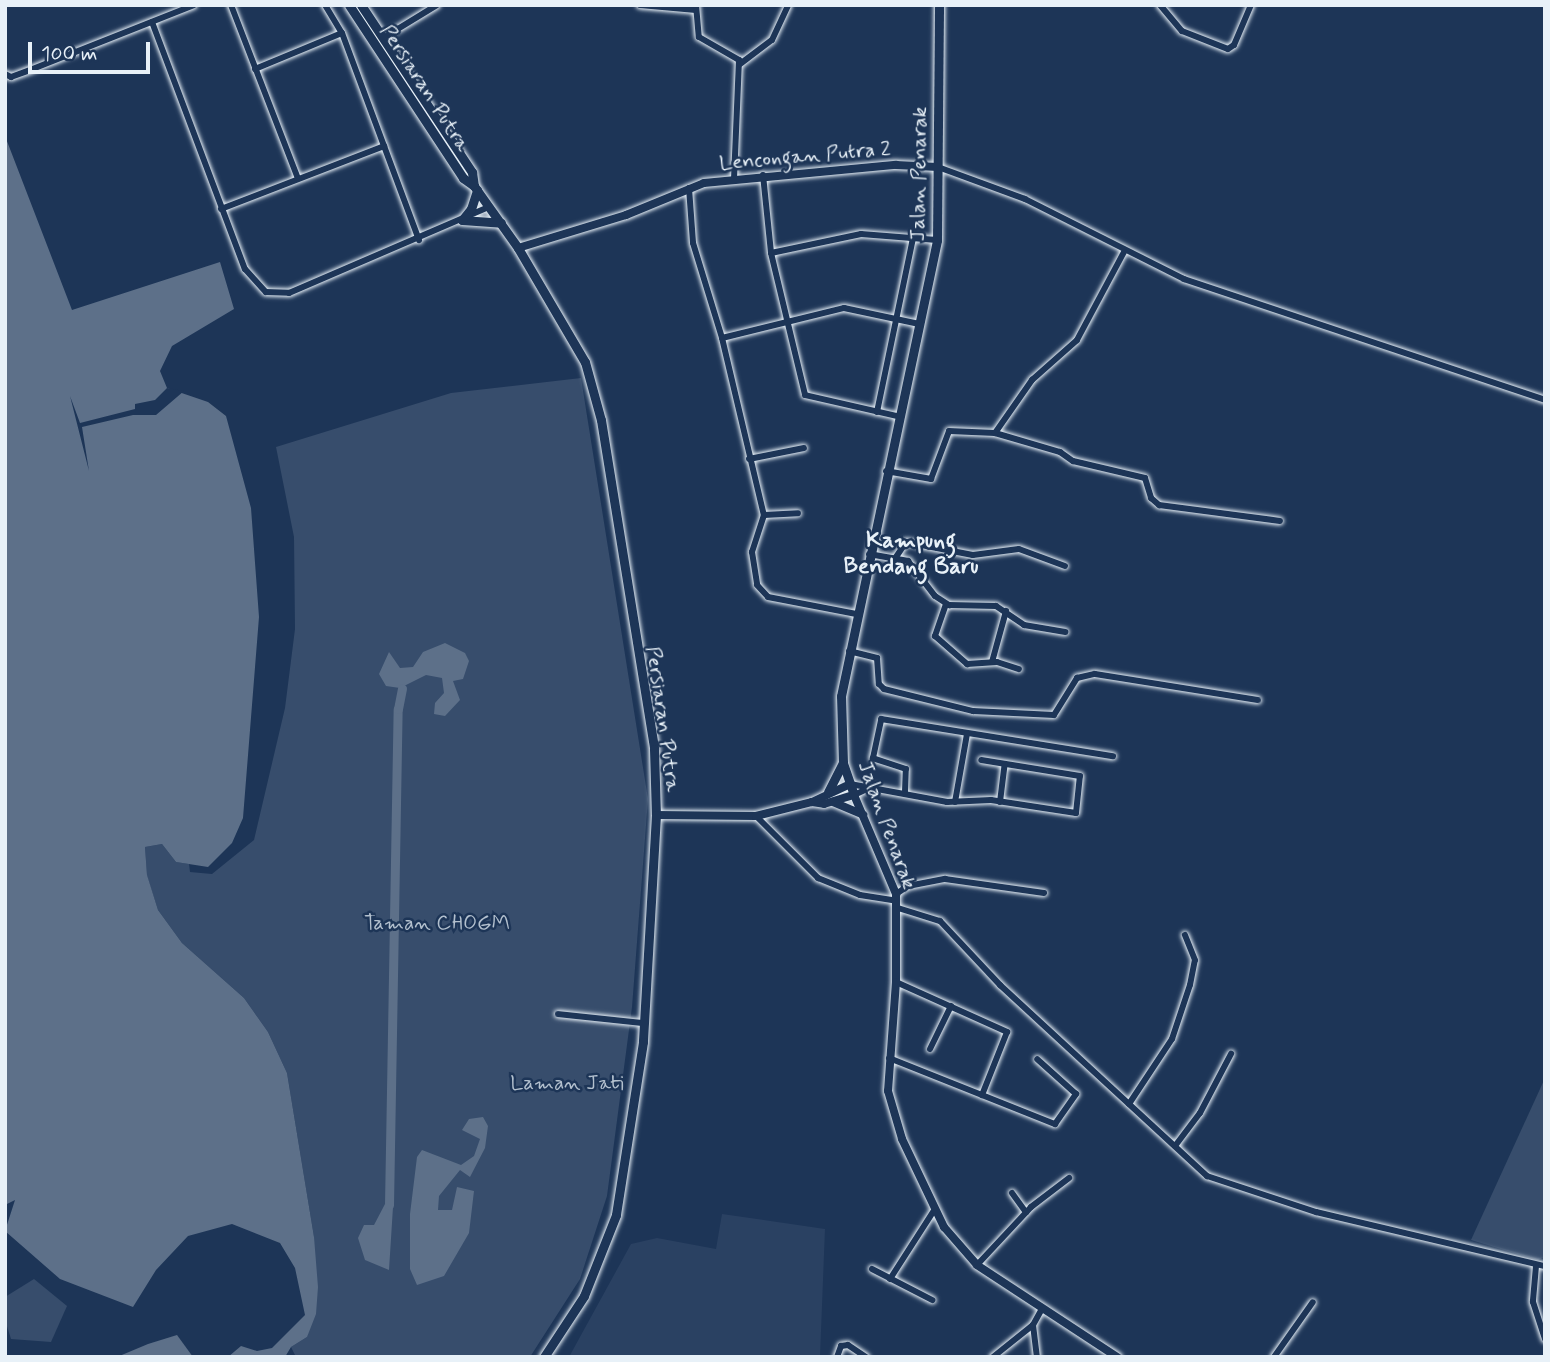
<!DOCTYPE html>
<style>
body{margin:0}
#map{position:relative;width:1550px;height:1362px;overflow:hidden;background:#1d3557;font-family:Mynerve,sans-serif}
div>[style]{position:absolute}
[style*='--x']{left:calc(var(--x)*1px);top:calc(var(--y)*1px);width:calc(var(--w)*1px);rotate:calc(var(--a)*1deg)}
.built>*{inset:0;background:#2a4162}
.green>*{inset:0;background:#374d6c}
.water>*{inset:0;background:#5d7089}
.pier>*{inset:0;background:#1d3557}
.canal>*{height:9px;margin:-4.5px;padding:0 4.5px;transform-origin:4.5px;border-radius:4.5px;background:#5d7089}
.roads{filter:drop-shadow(0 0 2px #e8f1f8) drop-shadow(0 0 2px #e8f1f8)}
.minor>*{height:6px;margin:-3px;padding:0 3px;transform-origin:3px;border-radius:3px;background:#1d3557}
.tertiary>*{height:8px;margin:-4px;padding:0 4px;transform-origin:4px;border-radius:4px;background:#1d3557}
.secondary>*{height:9px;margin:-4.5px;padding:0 4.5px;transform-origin:4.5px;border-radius:4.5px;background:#1d3557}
span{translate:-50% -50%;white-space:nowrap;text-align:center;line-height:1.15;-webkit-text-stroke:5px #1d3557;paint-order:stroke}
.street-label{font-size:21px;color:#e8f1f8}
.park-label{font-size:21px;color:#b3c0ce}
.neighbourhood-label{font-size:23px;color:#e8f1f8;font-weight:700}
.frame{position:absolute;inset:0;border:7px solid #e8f1f8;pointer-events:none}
.scale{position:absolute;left:28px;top:42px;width:122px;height:32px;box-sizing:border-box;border:4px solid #e8f1f8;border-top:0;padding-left:9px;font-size:21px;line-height:24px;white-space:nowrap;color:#e8f1f8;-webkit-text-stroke:5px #1d3557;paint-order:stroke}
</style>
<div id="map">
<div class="built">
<i style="clip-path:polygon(722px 1214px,825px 1229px,820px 1357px,569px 1357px,631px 1244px,657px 1238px,716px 1249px)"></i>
</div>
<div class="green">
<i style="clip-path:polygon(581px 378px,648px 799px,632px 1007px,607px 1196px,580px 1279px,530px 1357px,296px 1357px,291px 1347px,307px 1337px,314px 1237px,287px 1073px,268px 1032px,244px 998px,182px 943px,158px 910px,147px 876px,145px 847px,162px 844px,176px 862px,189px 864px,190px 872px,212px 874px,254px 840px,285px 708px,295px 629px,294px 537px,276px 447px,451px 393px)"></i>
<i style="clip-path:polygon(1545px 1078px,1545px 1257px,1538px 1260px,1471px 1240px)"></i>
<i style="clip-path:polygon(34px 1279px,67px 1306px,51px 1342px,11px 1339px,5px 1320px,5px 1297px)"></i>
</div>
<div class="water">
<i style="clip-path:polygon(5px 136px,72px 310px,220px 262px,234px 309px,172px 346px,160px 371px,167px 388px,208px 402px,226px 416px,251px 508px,259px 617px,243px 818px,232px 843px,208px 867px,176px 862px,162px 844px,145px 847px,147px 875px,158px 910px,182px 943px,244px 998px,268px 1032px,287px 1073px,314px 1237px,318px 1287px,316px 1314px,307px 1337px,291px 1347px,285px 1357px,228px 1357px,241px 1346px,257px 1351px,272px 1348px,305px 1315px,295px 1268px,280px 1243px,232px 1224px,188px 1236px,156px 1270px,133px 1307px,60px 1279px,5px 1231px,15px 1200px,5px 1205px)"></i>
<i style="clip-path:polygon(445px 643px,465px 653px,469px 661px,463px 679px,453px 681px,460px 700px,445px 716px,434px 714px,435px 703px,444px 693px,442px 678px,426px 675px,400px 688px,386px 686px,379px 674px,389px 652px,400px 668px,413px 667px,423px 652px)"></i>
<i style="clip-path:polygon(483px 1117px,488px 1126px,485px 1148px,470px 1177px,460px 1170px,439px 1196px,438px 1210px,452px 1210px,457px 1187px,474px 1191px,469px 1233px,444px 1276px,417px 1285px,410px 1269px,410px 1214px,417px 1157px,422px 1150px,461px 1165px,474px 1156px,480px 1139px,462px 1130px,469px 1119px)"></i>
<i style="clip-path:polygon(385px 1204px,393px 1207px,389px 1270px,365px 1260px,358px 1238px,364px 1225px,374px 1225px)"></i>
<i style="clip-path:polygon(177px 1335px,193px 1357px,117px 1357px,148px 1344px)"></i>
</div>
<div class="pier">
<i style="clip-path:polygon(167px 388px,184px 391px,156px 415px,133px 415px,82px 427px,89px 471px,70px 396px,80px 423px,135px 409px,135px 404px,155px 400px)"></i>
</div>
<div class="canal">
<i style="--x:389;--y:1205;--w:496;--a:-89"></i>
<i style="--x:398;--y:709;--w:21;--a:-79"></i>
</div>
<div class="roads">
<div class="minor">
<i style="--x:231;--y:5;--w:186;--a:68.9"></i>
<i style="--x:325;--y:5;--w:33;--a:59"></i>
<i style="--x:342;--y:33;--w:221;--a:69.6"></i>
<i style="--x:640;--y:5;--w:56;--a:5.1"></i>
<i style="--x:696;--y:5;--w:32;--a:85"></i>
<i style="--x:699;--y:37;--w:46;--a:29.9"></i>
<i style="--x:739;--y:60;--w:117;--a:92.4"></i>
<i style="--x:1160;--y:5;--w:34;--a:50"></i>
<i style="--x:1182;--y:31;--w:49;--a:21.4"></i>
<i style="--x:1228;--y:49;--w:7;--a:-34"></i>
<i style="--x:1234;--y:45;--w:43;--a:-67"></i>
<i style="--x:152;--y:22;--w:264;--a:69.4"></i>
<i style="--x:245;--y:269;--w:31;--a:48"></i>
<i style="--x:266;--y:292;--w:23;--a:2"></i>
<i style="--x:289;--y:293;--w:218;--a:-23.3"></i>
<i style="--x:383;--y:38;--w:63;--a:-31.4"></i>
<i style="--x:740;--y:64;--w:40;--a:-37"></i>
<i style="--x:772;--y:40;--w:38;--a:-65"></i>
<i style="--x:255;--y:69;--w:94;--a:-22.5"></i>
<i style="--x:5;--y:74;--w:7;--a:27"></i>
<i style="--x:11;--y:77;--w:20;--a:-20"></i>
<i style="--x:30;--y:70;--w:176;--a:-21.6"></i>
<i style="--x:938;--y:167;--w:93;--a:20.2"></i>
<i style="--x:1025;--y:199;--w:178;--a:26.7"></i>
<i style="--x:1184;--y:279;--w:381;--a:18.5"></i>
<i style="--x:763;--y:175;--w:78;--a:84.1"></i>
<i style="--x:771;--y:253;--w:146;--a:76.5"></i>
<i style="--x:805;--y:395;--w:94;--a:12.9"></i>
<i style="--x:689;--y:188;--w:55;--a:85.8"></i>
<i style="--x:693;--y:243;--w:99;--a:73"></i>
<i style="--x:722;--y:338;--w:182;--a:76.7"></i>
<i style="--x:764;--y:515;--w:39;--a:108"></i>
<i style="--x:752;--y:552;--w:33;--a:81"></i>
<i style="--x:757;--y:585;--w:16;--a:47"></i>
<i style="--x:768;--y:597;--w:90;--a:10.9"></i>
<i style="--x:221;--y:209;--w:175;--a:-21.1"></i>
<i style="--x:771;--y:253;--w:92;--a:-11.9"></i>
<i style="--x:861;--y:234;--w:76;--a:4.5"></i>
<i style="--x:722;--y:338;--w:126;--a:-13.8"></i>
<i style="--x:844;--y:308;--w:77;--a:12"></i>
<i style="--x:877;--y:412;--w:178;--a:-78.3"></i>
<i style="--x:995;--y:433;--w:68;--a:16.3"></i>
<i style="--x:1060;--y:452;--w:16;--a:35"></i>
<i style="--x:1073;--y:461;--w:74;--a:13.3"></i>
<i style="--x:1145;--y:478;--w:21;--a:73"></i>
<i style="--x:1151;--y:498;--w:11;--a:41"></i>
<i style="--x:1159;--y:505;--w:122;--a:7.5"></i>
<i style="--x:749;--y:459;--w:56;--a:-11.3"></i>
<i style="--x:886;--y:471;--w:46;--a:10.1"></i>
<i style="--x:931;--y:479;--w:51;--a:-69.4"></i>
<i style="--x:949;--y:431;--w:46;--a:2.5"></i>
<i style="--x:995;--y:433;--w:65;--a:-55.1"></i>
<i style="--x:1032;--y:380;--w:60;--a:-41.6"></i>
<i style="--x:1077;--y:340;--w:100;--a:-61.9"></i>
<i style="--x:764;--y:515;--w:34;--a:-3"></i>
<i style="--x:869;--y:554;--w:40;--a:10"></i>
<i style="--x:908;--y:561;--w:44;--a:52.4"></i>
<i style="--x:935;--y:596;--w:17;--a:33"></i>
<i style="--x:949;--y:605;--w:47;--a:1.2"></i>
<i style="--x:996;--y:606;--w:34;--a:34"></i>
<i style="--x:1024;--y:625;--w:42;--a:9.7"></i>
<i style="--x:896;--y:557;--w:18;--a:-56"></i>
<i style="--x:906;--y:542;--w:68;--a:11"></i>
<i style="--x:973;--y:555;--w:46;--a:-7.4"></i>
<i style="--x:1019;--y:549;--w:49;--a:20.3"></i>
<i style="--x:946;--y:604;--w:34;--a:109"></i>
<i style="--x:935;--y:636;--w:43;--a:41.2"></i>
<i style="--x:967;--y:664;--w:30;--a:-4"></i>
<i style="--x:997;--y:662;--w:23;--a:18"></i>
<i style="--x:849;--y:651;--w:29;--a:14"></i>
<i style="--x:877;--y:658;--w:26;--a:86"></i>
<i style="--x:879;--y:684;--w:7;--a:45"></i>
<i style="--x:884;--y:689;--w:92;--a:13.9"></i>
<i style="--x:973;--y:711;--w:81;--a:2.8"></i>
<i style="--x:1054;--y:715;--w:44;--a:-58.1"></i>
<i style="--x:1077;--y:678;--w:18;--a:-13"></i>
<i style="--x:1095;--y:674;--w:165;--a:9.1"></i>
<i style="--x:992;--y:662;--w:53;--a:-74.6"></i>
<i style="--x:850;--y:784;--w:99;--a:10.5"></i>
<i style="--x:947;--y:802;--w:44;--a:-2.6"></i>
<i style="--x:991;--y:800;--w:86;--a:8.7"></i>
<i style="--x:1076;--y:813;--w:37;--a:-84"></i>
<i style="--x:1080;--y:776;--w:100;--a:-170.8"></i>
<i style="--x:905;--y:792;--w:23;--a:-88"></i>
<i style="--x:906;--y:769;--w:35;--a:-162"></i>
<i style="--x:873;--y:758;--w:40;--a:-78"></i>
<i style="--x:881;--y:719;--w:235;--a:9.1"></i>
<i style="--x:854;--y:795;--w:19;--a:-25"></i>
<i style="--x:955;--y:802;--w:69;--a:-80"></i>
<i style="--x:1000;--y:802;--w:38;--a:-83"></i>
<i style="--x:756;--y:816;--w:88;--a:45"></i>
<i style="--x:818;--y:878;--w:45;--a:22"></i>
<i style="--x:860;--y:895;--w:37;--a:9"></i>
<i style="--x:896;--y:894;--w:14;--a:-34"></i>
<i style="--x:908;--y:886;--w:38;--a:-11"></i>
<i style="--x:945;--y:879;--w:100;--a:8"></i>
<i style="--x:898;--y:908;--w:44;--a:17.2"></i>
<i style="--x:940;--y:921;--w:88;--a:46.8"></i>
<i style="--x:1000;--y:985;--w:282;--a:42.7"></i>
<i style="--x:1207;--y:1176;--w:115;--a:18.3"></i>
<i style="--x:1316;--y:1212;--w:235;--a:13.3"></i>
<i style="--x:896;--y:982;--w:122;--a:24.2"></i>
<i style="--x:1007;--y:1032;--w:68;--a:111.6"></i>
<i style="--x:558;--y:1014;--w:84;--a:6.1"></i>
<i style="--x:930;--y:1049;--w:48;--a:-64"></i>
<i style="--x:889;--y:1058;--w:179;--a:21.7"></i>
<i style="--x:1055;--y:1124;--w:37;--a:-55"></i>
<i style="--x:1076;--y:1094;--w:52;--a:-138.1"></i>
<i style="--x:1129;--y:1104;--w:78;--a:-56.5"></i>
<i style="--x:1172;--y:1039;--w:57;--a:-71.6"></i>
<i style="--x:1190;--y:985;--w:25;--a:-79"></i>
<i style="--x:1195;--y:960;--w:27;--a:-112"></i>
<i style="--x:1175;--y:1146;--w:41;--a:-52.9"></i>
<i style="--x:1200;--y:1113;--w:67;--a:-62.3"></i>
<i style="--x:1012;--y:1193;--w:24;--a:54"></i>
<i style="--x:977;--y:1265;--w:79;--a:-47"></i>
<i style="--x:1031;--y:1207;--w:48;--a:-37.3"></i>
<i style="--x:1536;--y:1266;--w:36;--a:95"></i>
<i style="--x:1533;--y:1302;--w:39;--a:72"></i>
<i style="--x:872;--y:1269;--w:68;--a:27.3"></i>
<i style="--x:890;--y:1279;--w:83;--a:-57.3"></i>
<i style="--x:1033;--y:1325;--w:32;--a:83"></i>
<i style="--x:837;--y:1357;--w:12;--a:-70"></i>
<i style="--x:841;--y:1346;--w:7;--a:-8"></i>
<i style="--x:848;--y:1345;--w:22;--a:34"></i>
<i style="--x:993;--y:1357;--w:51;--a:-38.7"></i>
<i style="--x:1033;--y:1325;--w:18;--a:-61"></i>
<i style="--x:1274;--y:1357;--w:67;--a:-54.7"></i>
</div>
<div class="tertiary">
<i style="--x:518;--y:248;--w:113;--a:-17"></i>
<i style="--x:626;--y:215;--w:84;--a:-22.3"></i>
<i style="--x:704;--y:183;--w:193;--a:-5.4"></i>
<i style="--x:896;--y:165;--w:42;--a:2.7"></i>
<i style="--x:812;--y:802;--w:12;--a:9"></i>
<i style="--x:824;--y:804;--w:31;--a:-17"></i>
<i style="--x:854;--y:795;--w:108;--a:67"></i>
<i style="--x:896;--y:894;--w:88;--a:90"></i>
<i style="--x:896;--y:982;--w:109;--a:94.2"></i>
<i style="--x:888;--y:1091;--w:50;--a:73.7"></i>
<i style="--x:902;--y:1139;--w:98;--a:64.5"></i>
<i style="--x:944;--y:1227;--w:50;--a:49"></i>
<i style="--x:977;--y:1265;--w:168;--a:33.3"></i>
<i style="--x:833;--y:802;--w:33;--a:23"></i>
<i style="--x:656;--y:815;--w:100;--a:0.6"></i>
<i style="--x:756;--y:816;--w:58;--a:-14"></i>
<i style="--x:812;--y:802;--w:42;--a:-25.3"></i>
</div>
<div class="secondary">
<i style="--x:349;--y:5;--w:207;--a:56.6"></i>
<i style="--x:463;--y:178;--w:14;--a:36"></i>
<i style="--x:474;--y:186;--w:76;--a:54.6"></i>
<i style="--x:518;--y:248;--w:132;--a:59.6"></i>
<i style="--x:585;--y:362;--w:60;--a:74.6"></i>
<i style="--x:601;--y:420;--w:333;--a:80.8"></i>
<i style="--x:654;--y:749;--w:66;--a:88.3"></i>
<i style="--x:656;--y:815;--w:227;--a:93.3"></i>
<i style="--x:643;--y:1042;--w:175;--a:98.9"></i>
<i style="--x:616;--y:1215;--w:87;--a:111.6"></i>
<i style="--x:584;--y:1296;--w:73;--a:123.3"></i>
<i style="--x:361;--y:5;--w:201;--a:56.4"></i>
<i style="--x:472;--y:172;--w:14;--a:82"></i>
<i style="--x:462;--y:220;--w:39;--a:4"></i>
<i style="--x:462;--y:220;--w:14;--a:-51"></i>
<i style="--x:471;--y:209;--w:20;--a:-72"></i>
<i style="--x:828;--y:792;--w:33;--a:-63"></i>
<i style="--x:854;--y:795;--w:34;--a:-109"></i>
<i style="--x:843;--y:763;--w:67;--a:-91.7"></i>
<i style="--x:841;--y:696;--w:466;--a:-78.1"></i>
<i style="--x:937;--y:240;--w:235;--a:-89.5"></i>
</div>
</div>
<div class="street-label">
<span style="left:425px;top:88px;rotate:57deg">Persiaran Putra</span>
<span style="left:805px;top:156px;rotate:-5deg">Lencongan Putra 2</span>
<span style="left:919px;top:174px;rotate:-89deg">Jalan Penarak</span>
<span style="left:663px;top:719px;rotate:82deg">Persiaran Putra</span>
<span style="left:887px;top:825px;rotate:70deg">Jalan Penarak</span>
</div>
<div class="park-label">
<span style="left:437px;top:923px">Taman CHOGM</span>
<span style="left:567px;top:1083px">Laman Jati</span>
</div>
<div class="neighbourhood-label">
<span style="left:911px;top:554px">Kampung<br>Bendang Baru</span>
</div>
<div class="frame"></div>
<div class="scale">100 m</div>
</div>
